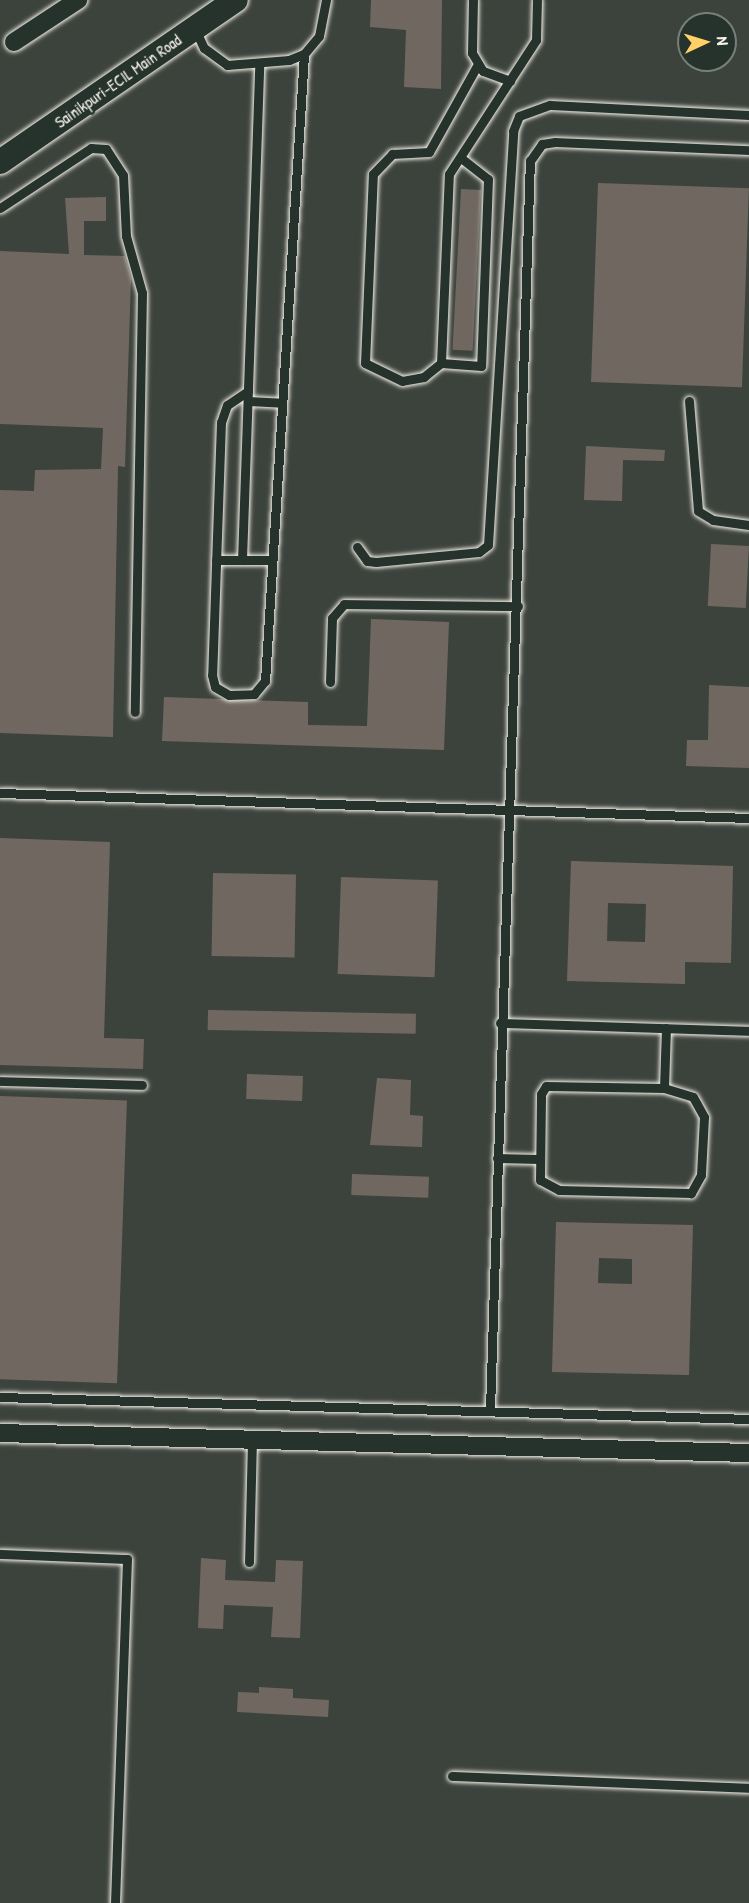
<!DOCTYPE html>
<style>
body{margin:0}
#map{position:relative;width:749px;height:1903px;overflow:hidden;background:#3c433c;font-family:"Patrick Hand",sans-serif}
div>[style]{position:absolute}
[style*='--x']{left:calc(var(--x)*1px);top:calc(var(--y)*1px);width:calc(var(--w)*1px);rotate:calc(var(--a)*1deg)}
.building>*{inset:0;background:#706860;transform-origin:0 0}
.roads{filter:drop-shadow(0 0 2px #f4f1e8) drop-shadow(0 0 2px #f4f1e8)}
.lane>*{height:9px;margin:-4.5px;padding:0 4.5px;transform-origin:4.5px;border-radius:4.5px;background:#26332d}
.street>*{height:18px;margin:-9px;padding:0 9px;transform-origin:9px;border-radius:9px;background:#26332d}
.secondary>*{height:24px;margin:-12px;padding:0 12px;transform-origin:12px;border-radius:12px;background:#26332d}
span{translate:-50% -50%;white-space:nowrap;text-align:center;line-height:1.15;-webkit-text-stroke:5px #26332d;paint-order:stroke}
.street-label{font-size:16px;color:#f4f1e8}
.north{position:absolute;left:677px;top:12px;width:60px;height:60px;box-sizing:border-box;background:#26332d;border:2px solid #787f78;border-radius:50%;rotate:86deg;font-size:16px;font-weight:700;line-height:24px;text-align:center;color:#f4f1e8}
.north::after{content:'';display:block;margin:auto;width:21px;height:27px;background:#ffd166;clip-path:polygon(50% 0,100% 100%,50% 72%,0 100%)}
</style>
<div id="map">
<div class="building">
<i style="clip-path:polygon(371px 0,442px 0,441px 89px,404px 87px,406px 30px,370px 27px)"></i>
<i style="left:598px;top:183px;width:151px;height:199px;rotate:2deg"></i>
<i style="left:461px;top:189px;width:20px;height:161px;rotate:3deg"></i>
<i style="clip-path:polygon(106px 197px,106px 221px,84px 221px,84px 255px,125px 256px,131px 279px,125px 467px,118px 466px,113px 737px,0 733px,0 490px,34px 491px,35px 470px,101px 469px,103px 428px,0 424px,0 251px,69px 254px,65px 198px)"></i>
<i style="clip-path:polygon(586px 446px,665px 450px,664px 461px,623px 460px,622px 501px,584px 500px)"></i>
<i style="left:711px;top:544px;width:38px;height:62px;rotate:3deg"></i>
<i style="clip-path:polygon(371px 619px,449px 622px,444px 750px,162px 741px,164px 697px,308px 702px,308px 725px,367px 726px)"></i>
<i style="clip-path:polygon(709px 685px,749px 687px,749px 768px,686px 766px,687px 740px,708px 740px)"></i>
<i style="clip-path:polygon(0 838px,110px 842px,104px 1038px,144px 1039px,143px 1069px,0 1065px)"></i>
<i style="clip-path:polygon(evenodd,571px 861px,733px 866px,731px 963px,685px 962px,685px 984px,567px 981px,571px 861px,608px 903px,646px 904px,645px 942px,607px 941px,608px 903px)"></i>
<i style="left:213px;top:873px;width:83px;height:83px;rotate:1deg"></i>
<i style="left:341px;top:877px;width:97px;height:97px;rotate:2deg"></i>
<i style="left:208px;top:1010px;width:208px;height:20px;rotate:1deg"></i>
<i style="left:247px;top:1074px;width:56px;height:25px;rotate:2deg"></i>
<i style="clip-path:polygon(377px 1078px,411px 1080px,410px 1115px,423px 1116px,422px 1147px,370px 1145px)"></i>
<i style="left:0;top:1096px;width:127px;height:283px;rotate:2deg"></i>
<i style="left:352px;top:1174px;width:77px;height:21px;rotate:2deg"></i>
<i style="clip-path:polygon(evenodd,556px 1222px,693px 1225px,689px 1375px,552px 1372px,556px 1222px,599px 1258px,632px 1259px,632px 1284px,598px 1283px,599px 1258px)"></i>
<i style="clip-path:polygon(201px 1558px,226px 1560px,225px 1580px,275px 1582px,276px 1560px,303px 1561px,300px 1638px,271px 1637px,273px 1607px,224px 1605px,223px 1629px,198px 1628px)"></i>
<i style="clip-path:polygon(259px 1687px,293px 1689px,293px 1698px,329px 1700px,328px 1717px,237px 1712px,238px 1692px,259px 1693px)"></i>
</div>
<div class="roads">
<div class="lane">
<i style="--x:473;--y:0;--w:53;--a:91.1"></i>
<i style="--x:472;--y:53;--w:21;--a:59"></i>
<i style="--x:483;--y:71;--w:29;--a:20"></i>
<i style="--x:195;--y:29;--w:21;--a:65"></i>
<i style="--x:204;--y:48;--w:29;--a:36"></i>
<i style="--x:227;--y:65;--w:62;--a:-4.6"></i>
<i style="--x:289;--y:60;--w:16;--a:-22"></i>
<i style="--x:304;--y:54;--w:23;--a:-50"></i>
<i style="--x:319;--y:36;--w:37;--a:-79"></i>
<i style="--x:461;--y:158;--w:34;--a:38"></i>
<i style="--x:488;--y:179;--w:187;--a:92.1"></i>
<i style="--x:481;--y:366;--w:40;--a:-175.7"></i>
<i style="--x:441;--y:363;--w:22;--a:141"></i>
<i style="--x:424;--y:377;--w:22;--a:170"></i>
<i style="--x:402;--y:381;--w:41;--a:-154.1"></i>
<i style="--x:365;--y:363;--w:189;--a:-87.6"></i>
<i style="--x:373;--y:174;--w:28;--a:-46"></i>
<i style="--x:392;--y:154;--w:37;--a:-3"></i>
<i style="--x:429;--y:152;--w:101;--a:-60.9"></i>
<i style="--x:0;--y:208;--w:109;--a:-33.4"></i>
<i style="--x:91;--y:148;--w:15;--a:4"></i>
<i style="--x:106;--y:149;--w:31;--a:57"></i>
<i style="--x:123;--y:175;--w:61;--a:87.2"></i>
<i style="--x:126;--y:236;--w:59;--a:74.3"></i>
<i style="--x:142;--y:293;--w:419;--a:91"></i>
<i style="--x:441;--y:363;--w:189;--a:-87.6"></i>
<i style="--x:449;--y:174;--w:160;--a:-57"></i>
<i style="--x:536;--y:40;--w:40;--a:-88.6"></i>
<i style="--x:248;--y:391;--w:25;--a:146"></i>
<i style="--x:227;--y:405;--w:18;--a:109"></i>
<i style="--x:221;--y:422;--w:253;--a:92"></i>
<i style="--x:212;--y:675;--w:12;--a:76"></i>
<i style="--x:215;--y:687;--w:16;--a:30"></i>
<i style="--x:229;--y:695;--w:25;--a:-2"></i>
<i style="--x:254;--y:694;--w:17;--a:-50"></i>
<i style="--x:265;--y:681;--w:628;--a:-86.44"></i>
<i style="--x:248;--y:401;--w:34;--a:3"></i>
<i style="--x:689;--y:401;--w:110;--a:85.3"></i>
<i style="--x:698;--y:511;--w:17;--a:31"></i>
<i style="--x:713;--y:520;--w:36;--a:8"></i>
<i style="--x:357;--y:547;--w:17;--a:54"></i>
<i style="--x:367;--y:561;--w:9;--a:6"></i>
<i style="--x:376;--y:562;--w:103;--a:-5.5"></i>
<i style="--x:479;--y:552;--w:11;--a:-38"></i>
<i style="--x:488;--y:545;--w:415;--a:-86.5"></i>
<i style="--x:513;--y:131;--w:16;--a:-68"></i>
<i style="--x:519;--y:116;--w:33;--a:-20"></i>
<i style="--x:550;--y:105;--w:199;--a:2.9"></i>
<i style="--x:216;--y:560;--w:56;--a:0"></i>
<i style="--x:242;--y:560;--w:495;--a:-88"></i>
<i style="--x:330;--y:682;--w:64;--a:-88.2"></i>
<i style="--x:332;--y:618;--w:18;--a:-49"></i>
<i style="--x:344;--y:604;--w:174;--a:0.7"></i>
<i style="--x:0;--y:793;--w:749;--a:1.91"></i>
<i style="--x:500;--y:1023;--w:249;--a:1.8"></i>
<i style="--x:0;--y:1081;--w:142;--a:1.6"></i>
<i style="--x:664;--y:1088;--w:30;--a:17"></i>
<i style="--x:693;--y:1097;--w:23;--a:61"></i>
<i style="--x:704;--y:1117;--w:58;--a:93"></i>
<i style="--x:701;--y:1175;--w:21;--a:119"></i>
<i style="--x:691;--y:1193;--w:132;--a:-178.7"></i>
<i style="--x:559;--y:1190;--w:21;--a:-152"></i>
<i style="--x:540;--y:1180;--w:86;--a:-89.3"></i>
<i style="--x:541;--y:1094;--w:9;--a:-58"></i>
<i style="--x:546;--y:1086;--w:118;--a:1"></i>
<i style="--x:664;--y:1088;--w:60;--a:-88.1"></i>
<i style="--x:497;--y:1158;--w:41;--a:1.4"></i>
<i style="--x:0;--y:1397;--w:749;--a:1.68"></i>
<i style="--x:490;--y:1410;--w:1250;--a:-88.17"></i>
<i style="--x:530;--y:161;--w:21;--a:-55"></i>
<i style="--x:542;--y:144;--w:13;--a:-9"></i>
<i style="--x:555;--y:142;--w:194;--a:2.4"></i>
<i style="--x:0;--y:1554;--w:127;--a:2.3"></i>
<i style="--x:127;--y:1559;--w:344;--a:92"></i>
<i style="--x:249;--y:1562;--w:119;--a:-88.6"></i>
<i style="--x:452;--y:1776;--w:297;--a:2.3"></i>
</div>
<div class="street">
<i style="--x:14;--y:42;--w:77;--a:-33.3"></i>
<i style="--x:0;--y:1433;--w:749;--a:1.53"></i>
</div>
<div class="secondary">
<i style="--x:0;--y:162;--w:286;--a:-34.5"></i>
</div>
</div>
<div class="street-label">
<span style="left:118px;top:81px;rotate:-35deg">Sainikpuri-ECIL Main Road</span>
</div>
<div class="north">N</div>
</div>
